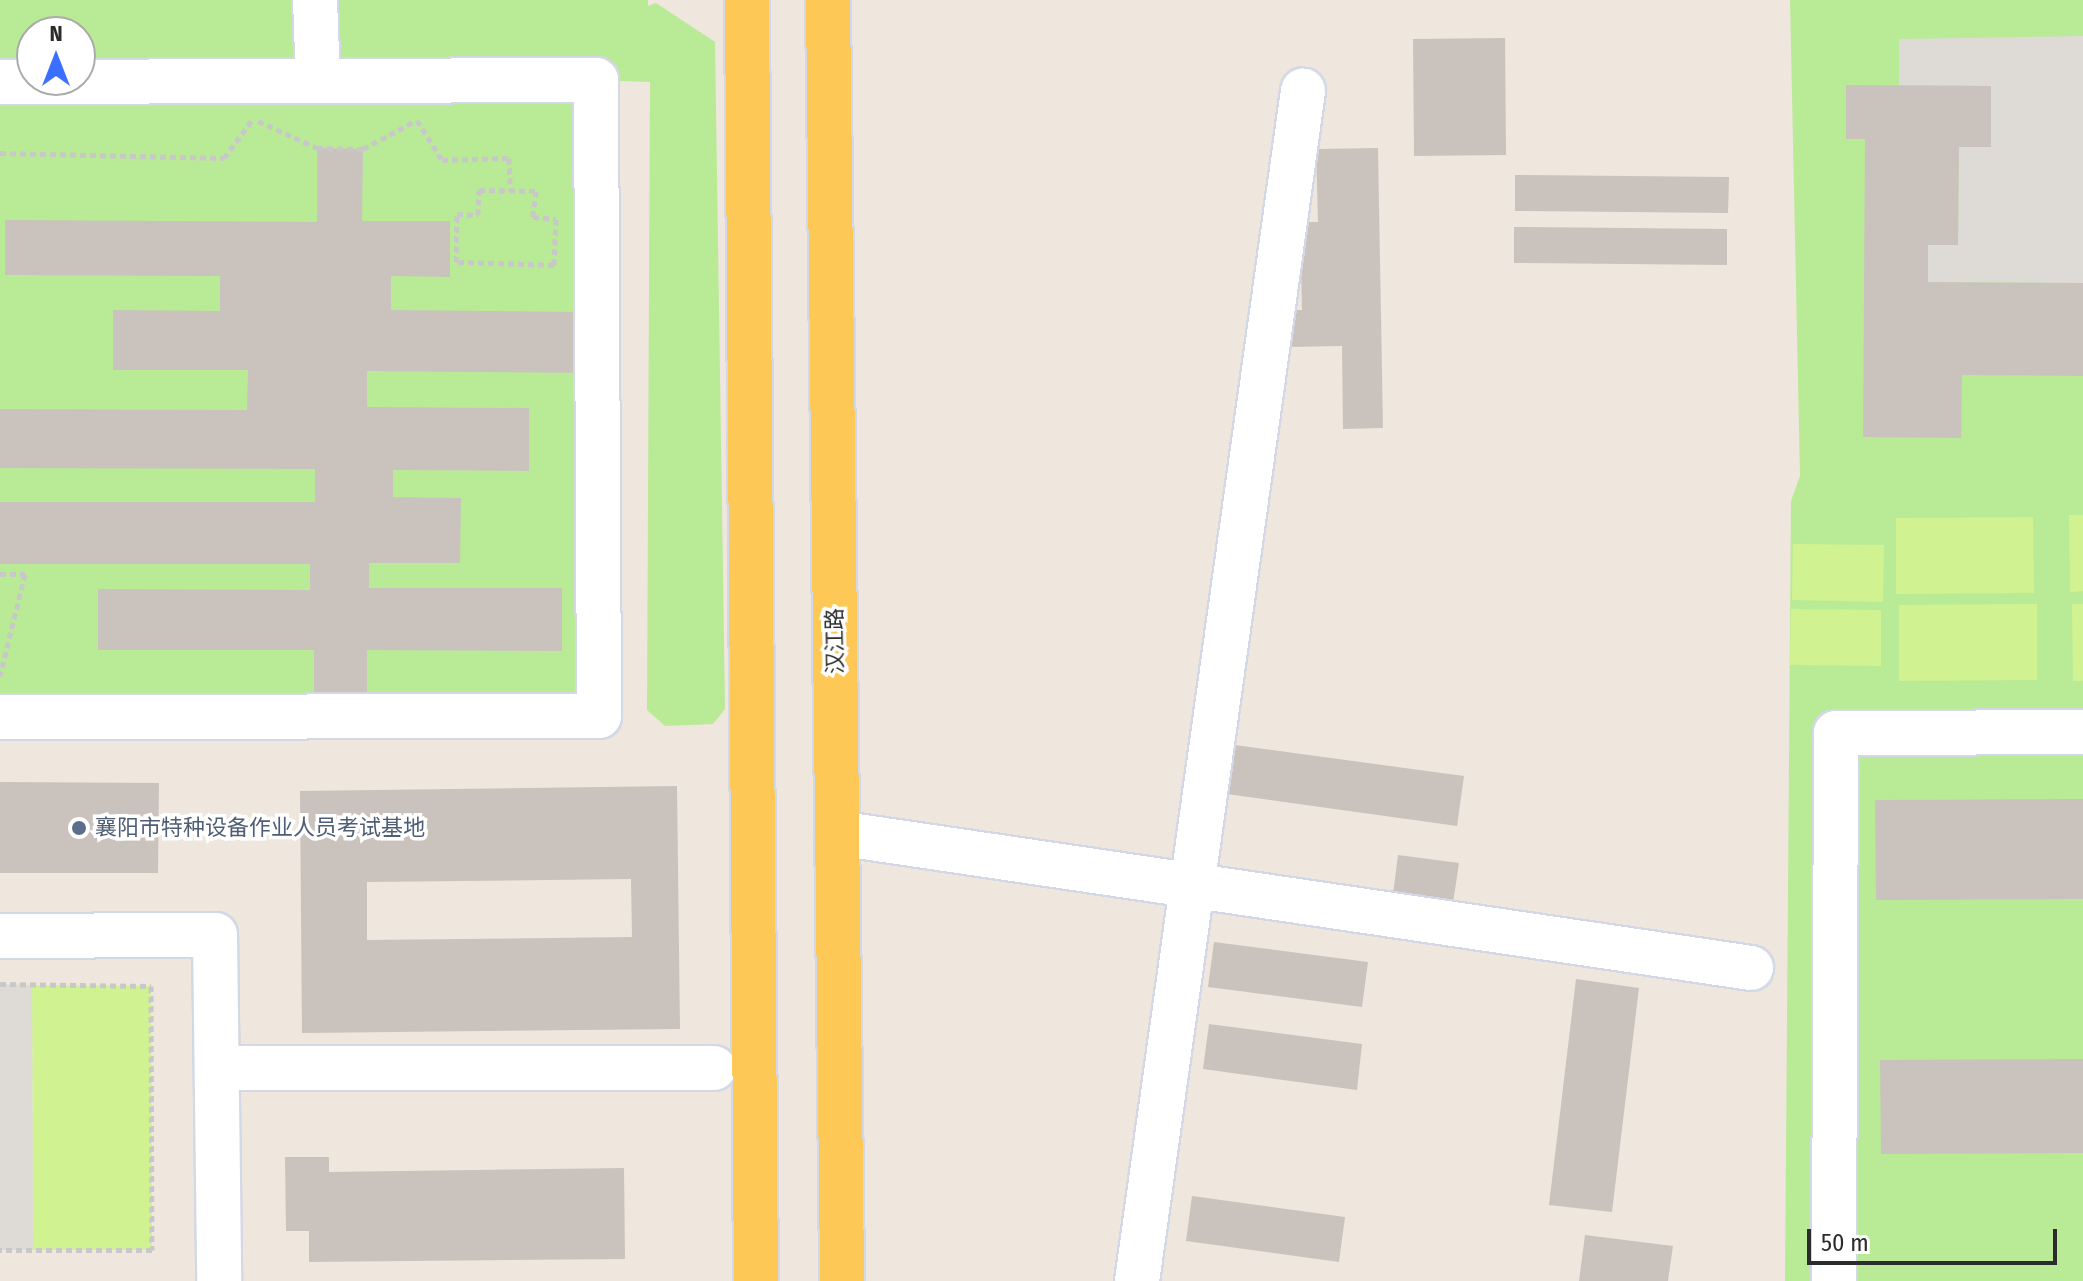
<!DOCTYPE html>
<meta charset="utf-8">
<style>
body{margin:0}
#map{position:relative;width:2083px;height:1281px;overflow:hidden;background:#efe6dd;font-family:"Fira Sans Condensed","Noto Sans SC",sans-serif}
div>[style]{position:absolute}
.green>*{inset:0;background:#b9ea96}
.pitch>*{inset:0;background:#d1f291}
.plaza>*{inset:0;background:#dedad5}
.building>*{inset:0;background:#cac3bd}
.path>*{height:5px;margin-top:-2.5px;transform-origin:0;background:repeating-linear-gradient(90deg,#c8c8c8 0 6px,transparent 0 10px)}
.roads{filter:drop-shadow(2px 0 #d2d8e6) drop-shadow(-2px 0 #d2d8e6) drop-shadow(0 2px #d2d8e6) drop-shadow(0 -2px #d2d8e6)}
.minor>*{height:44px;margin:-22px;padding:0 22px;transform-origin:22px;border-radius:22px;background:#fff}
.major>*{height:44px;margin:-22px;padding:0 22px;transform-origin:22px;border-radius:22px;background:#fdc855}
.dots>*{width:22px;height:22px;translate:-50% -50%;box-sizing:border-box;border:4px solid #fff;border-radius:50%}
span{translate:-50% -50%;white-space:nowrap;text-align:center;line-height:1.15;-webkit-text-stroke:7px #fff;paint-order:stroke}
.street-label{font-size:22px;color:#2c2c2c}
.service-label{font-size:22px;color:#4e5e75}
.left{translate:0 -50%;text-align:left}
.north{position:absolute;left:16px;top:16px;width:80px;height:80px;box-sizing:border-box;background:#fff;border:2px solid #ababab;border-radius:50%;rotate:0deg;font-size:22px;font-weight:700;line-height:32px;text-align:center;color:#2c2c2c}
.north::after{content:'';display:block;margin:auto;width:28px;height:36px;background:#3a6fff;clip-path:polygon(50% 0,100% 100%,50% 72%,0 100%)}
.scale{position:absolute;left:1807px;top:1229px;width:250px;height:36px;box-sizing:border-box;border:4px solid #2c2c2c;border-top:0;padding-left:10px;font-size:24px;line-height:28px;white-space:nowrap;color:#2c2c2c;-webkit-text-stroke:6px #fff;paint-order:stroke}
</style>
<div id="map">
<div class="green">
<div style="clip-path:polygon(evenodd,0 0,648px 0,648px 6px,656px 3px,715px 42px,725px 709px,713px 724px,665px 726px,647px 710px,650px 82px,597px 80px,599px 716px,0 717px,0 0,32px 32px,80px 32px,80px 80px,32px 80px,32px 32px)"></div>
<div style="clip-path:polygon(1790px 0,2083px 0,2083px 1281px,1785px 1281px,1791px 501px,1800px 476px)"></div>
</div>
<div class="pitch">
<div style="clip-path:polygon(2069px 515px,2083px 515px,2083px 591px,2070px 592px)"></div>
<div style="clip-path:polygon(2033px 517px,2034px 593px,1896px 594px,1896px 518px)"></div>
<div style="clip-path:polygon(1793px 544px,1884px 545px,1883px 602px,1792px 600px)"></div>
<div style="clip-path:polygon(2037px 604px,2037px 680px,1899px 681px,1899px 605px)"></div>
<div style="clip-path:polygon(2072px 604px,2083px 604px,2083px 681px,2073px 681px)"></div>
<div style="clip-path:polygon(1791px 609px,1881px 610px,1881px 666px,1790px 665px)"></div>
<div style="clip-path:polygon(32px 985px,151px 986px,152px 1250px,33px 1250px)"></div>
</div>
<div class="plaza">
<div style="clip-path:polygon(2083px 36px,2083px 283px,1928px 282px,1928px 245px,1958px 245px,1959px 147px,1991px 86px,1899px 85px,1899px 39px)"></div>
<div style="clip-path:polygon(0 984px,32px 985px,33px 1250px,0 1250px)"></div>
</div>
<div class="building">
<div style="clip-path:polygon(1505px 38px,1506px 155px,1414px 156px,1413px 39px)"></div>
<div style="clip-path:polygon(1846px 85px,1991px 86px,1991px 147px,1959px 147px,1958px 245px,1928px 245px,1928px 282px,2083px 283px,2083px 376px,1962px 375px,1961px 438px,1863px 437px,1865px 139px,1846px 139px)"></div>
<div style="clip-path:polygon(317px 148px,363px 149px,362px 221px,450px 221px,450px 277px,391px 276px,391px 310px,591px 312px,590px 373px,367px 371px,367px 407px,529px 408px,529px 471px,393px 470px,393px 497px,461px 498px,460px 563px,369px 563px,369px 588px,562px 588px,562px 651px,367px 650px,367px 701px,314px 701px,314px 650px,98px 650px,98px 589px,310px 590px,310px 564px,0 564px,0 502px,315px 502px,315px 469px,0 468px,0 409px,247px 410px,248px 370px,113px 370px,113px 310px,220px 311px,220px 276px,5px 275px,5px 220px,317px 222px)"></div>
<div style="clip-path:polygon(1378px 148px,1383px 428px,1343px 429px,1342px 346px,1289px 347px,1288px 310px,1302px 310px,1300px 222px,1318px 222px,1316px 149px)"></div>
<div style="clip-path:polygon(1515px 175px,1729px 177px,1728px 213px,1515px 211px)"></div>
<div style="clip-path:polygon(1514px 227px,1727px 229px,1727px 265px,1514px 263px)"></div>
<div style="clip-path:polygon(1227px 744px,1464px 776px,1457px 826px,1220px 793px)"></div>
<div style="clip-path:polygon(0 782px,159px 783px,158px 873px,0 873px)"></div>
<div style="clip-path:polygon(evenodd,677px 786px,680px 1029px,302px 1033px,300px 791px,677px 786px,631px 879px,632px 937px,367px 940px,367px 882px,631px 879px)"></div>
<div style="clip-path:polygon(2083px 799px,2083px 899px,1876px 900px,1875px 800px)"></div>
<div style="clip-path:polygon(1398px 855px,1459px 863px,1453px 903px,1393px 894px)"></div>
<div style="clip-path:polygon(1214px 942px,1368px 962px,1362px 1007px,1208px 987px)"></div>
<div style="clip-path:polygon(1576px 979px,1639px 988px,1612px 1212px,1549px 1205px)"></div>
<div style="clip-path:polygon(1209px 1024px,1362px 1044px,1357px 1090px,1203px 1069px)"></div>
<div style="clip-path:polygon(2083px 1059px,2083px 1153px,1881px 1154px,1880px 1060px)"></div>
<div style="clip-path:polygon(285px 1157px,329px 1157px,329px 1172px,624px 1168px,625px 1259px,309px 1262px,309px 1231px,286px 1231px)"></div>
<div style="clip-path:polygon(1192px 1196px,1345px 1217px,1339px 1262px,1186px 1241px)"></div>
<div style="clip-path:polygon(1585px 1235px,1673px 1246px,1668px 1281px,1579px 1281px)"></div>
</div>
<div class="path">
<div style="left:417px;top:120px;width:47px;rotate:58deg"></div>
<div style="left:442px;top:160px;width:67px;rotate:-1.7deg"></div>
<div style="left:509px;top:158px;width:32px;rotate:88deg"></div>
<div style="left:258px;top:121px;width:65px;rotate:24.6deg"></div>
<div style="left:317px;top:148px;width:46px;rotate:1.2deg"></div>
<div style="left:363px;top:149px;width:59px;rotate:-28.3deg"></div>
<div style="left:0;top:153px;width:224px;rotate:1.3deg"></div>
<div style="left:224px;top:158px;width:47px;rotate:-53.6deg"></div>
<div style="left:479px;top:190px;width:57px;rotate:1deg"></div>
<div style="left:536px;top:191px;width:26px;rotate:97deg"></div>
<div style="left:533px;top:217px;width:23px;rotate:5deg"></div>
<div style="left:556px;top:219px;width:46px;rotate:92.5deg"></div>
<div style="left:554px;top:265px;width:98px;rotate:-178.2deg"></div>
<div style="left:456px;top:262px;width:48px;rotate:-88.8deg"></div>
<div style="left:457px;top:214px;width:21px;rotate:3deg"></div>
<div style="left:478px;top:215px;width:25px;rotate:-88deg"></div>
<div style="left:0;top:574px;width:25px"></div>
<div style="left:25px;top:574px;width:105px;rotate:103.8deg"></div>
<div style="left:0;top:984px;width:151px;rotate:0.8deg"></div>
<div style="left:151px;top:986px;width:264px;rotate:89.8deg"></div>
<div style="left:152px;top:1250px;width:152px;rotate:180deg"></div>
</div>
<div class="roads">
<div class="minor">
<div style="left:315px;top:0;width:81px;rotate:87.9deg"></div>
<div style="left:0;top:82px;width:596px;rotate:-0.19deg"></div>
<div style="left:596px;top:80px;width:636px;rotate:89.73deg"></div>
<div style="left:599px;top:716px;width:599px;rotate:179.9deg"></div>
<div style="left:837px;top:833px;width:924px;rotate:8.4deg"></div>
<div style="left:0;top:936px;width:215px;rotate:-0.3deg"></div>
<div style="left:215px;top:935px;width:346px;rotate:89.3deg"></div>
<div style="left:217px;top:1068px;width:497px"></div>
<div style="left:1137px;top:1281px;width:1202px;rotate:-82.06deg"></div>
<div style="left:1834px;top:1281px;width:548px;rotate:-89.79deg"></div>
<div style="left:1836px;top:733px;width:247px;rotate:-0.2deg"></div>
</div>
<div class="major">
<div style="left:747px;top:0;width:1281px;rotate:89.6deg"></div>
<div style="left:828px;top:0;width:1281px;rotate:89.37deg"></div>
</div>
</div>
<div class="dots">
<div style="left:79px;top:828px;background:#5c6f8a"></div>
</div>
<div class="street-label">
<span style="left:835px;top:641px;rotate:-91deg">汉江路</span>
</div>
<div class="service-label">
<span class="left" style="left:95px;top:828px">襄阳市特种设备作业人员考试基地</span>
</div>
<div class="north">N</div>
<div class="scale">50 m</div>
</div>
